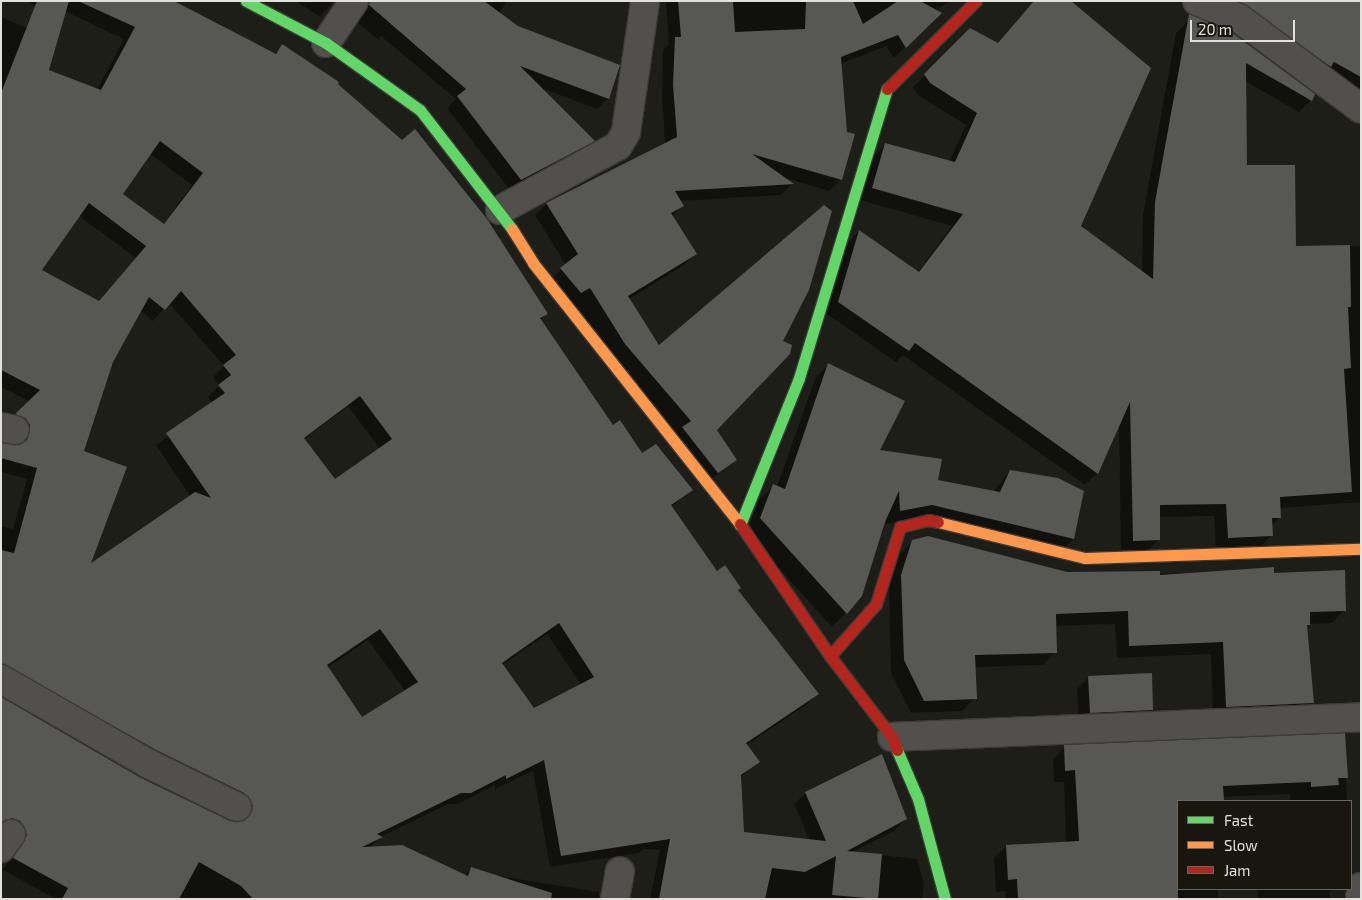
<!DOCTYPE html>
<style>
body{margin:0}
#map{position:relative;width:1362px;height:900px;overflow:hidden;background:#1e1e19;font-family:"Exo 2",sans-serif}
div>[style]{position:absolute}
.shadow>*{inset:0;background:#0007}
.building>*{inset:0;background:#575753}
.roads{filter:drop-shadow(1px 0 #3c3b38) drop-shadow(-1px 0 #3c3b38) drop-shadow(0 1px #3c3b38) drop-shadow(0 -1px #3c3b38)}
.street>*{height:28px;margin:-14px;padding:0 14px;transform-origin:14px;border-radius:14px;background:#51504c}
.fast>*{height:11px;margin:-5.5px;padding:0 5.5px;transform-origin:5.5px;border-radius:5.5px;background:#63d668}
.slow>*{height:11px;margin:-5.5px;padding:0 5.5px;transform-origin:5.5px;border-radius:5.5px;background:#ff974d}
.jam>*{height:11px;margin:-5.5px;padding:0 5.5px;transform-origin:5.5px;border-radius:5.5px;background:#b3261e}
span{translate:-50% -50%;white-space:nowrap;text-align:center;line-height:1.15;-webkit-text-stroke:5px #18160d;paint-order:stroke}
.frame{position:absolute;inset:0;border:2px solid #e2e1db;pointer-events:none}
.legend{position:absolute;left:1177px;top:800px;width:175px;height:90px;box-sizing:border-box;background:#18160d;border:1px solid #69675f;margin:0;padding:6px 9px;list-style:none;font-size:15px;color:#e2e1db}
.legend li{display:flex;align-items:center;gap:10px;height:25px}
.legend b{width:25px;border:1px solid #69675f}
.scale{position:absolute;left:1190px;top:20px;width:105px;height:22px;box-sizing:border-box;border:2px solid #e2e1db;border-top:0;padding-left:6px;font-size:15px;line-height:18px;white-space:nowrap;color:#e2e1db;-webkit-text-stroke:4px #18160d;paint-order:stroke}
</style>
<div id="map">
<div class="shadow">
<div style="clip-path:polygon(evenodd,27px 1px,171px 1px,274px 54px,282px 46px,336px 84px,546px 314px,540px 320px,612px 426px,642px 455px,691px 490px,671px 507px,717px 572px,737px 590px,817px 694px,806px 705px,746px 745px,758px 762px,740px 778px,742px 833px,810px 841px,794px 804px,806px 793px,906px 819px,894px 831px,852px 852px,917px 859px,924px 884px,922px 899px,650px 899px,660px 850px,643px 849px,639px 853px,550px 867px,533px 771px,495px 789px,495px 785px,458px 804px,448px 804px,380px 837px,370px 848px,464px 876px,471px 868px,493px 875px,599px 892px,599px 899px,56px 899px,3px 870px,16px 848px,14px 839px,27px 801px,141px 779px,230px 822px,240px 822px,242px 818px,1px 679px,1px 526px,13px 529px,27px 479px,1px 472px,1px 442px,17px 445px,19px 438px,5px 426px,29px 401px,1px 387px,1px 17px,56px 40px,48px 70px,97px 90px,124px 39px,62px 10px,55px 17px,27px 1px,149px 153px,192px 185px,163px 225px,121px 194px,149px 153px,27px 1px,79px 216px,136px 258px,98px 302px,40px 270px,79px 216px,27px 1px,169px 303px,224px 366px,213px 377px,219px 386px,208px 397px,212px 403px,156px 445px,191px 497px,89px 567px,83px 452px,112px 361px,140px 310px,153px 321px,169px 303px,27px 1px,348px 406px,380px 449px,334px 481px,303px 440px,348px 406px,27px 1px,547px 634px,581px 685px,534px 710px,502px 665px,547px 634px,27px 1px,368px 640px,405px 691px,362px 718px,327px 668px,368px 640px)"></div>
<div style="clip-path:polygon(296px 1px,334px 1px,320px 17px)"></div>
<div style="clip-path:polygon(354px 1px,507px 1px,496px 19px,608px 98px,597px 109px,541px 88px,593px 141px,583px 151px,510px 190px,447px 108px,456px 99px,381px 36px,378px 39px,356px 22px)"></div>
<div style="clip-path:polygon(666px 1px,950px 1px,935px 11px,940px 13px,894px 58px,886px 46px,840px 64px,841px 179px,829px 191px,785px 178px,792px 184px,781px 195px,680px 201px,682px 205px,672px 216px,695px 254px,684px 265px,629px 299px,736px 459px,706px 483px,549px 281px,566px 265px,535px 215px,547px 204px,665px 144px,662px 97px,663px 50px,669px 44px)"></div>
<div style="clip-path:polygon(1229px 1px,1361px 1px,1361px 94px)"></div>
<div style="clip-path:polygon(1188px 21px,1311px 100px,1299px 112px,1245px 81px,1246px 166px,1295px 247px,1361px 246px,1361px 502px,1279px 508px,1280px 517px,1271px 526px,1271px 536px,1259px 548px,1216px 549px,1214px 516px,1159px 517px,1159px 539px,1147px 552px,1121px 552px,1119px 424px,1097px 473px,1085px 485px,903px 355px,896px 362px,827px 314px,848px 243px,859px 231px,918px 272px,952px 226px,860px 200px,874px 156px,886px 144px,949px 162px,966px 125px,918px 95px,913px 87px,971px 30px,1079px 226px,1142px 273px,1143px 215px,1176px 33px)"></div>
<div style="clip-path:polygon(828px 365px,878px 451px,937px 481px,993px 492px,1010px 471px,1073px 539px,1059px 553px,917px 518px,886px 524px,886px 517px,861px 596px,832px 627px,746px 532px,759px 500px,773px 486px,777px 487px,815px 379px)"></div>
<div style="clip-path:polygon(913px 541px,1067px 573px,1273px 574px,1345px 610px,1332px 623px,1309px 624px,1306px 627px,1313px 703px,1300px 716px,1213px 719px,1211px 654px,1117px 658px,1115px 624px,1055px 626px,1055px 652px,1043px 665px,974px 667px,975px 698px,962px 711px,911px 713px,891px 673px,889px 589px,900px 554px)"></div>
<div style="clip-path:polygon(1089px 677px,1152px 710px,1140px 722px,1079px 724px,1077px 689px)"></div>
<div style="clip-path:polygon(1344px 735px,1347px 801px,1290px 801px,1290px 794px,1220px 797px,1216px 801px,1178px 801px,1178px 889px,1218px 889px,1218px 899px,1006px 899px,1005px 891px,996px 892px,994px 858px,1006px 846px,1066px 843px,1064px 782px,1054px 782px,1053px 759px,1065px 747px)"></div>
<div style="clip-path:polygon(1257px 889px,1336px 889px,1329px 891px,1330px 899px,1258px 899px)"></div>
</div>
<div class="building">
<div style="clip-path:polygon(evenodd,37px 1px,69px 1px,49px 70px,101px 90px,135px 27px,78px 1px,174px 1px,276px 54px,282px 44px,339px 82px,338px 84px,402px 140px,415px 129px,487px 219px,548px 314px,540px 318px,613px 425px,620px 420px,642px 453px,656px 444px,693px 490px,671px 505px,717px 571px,725px 565px,741px 588px,738px 590px,819px 694px,746px 743px,760px 762px,741px 775px,744px 832px,826px 841px,805px 792px,882px 754px,907px 819px,847px 851px,882px 854px,878px 899px,832px 895px,836px 856px,805px 872px,772px 868px,765px 899px,659px 899px,670px 839px,561px 856px,544px 760px,506px 779px,506px 775px,471px 793px,461px 793px,377px 834px,383px 837px,362px 847px,402px 845px,468px 876px,471px 867px,552px 893px,551px 899px,253px 899px,241px 886px,199px 862px,179px 899px,62px 899px,68px 888px,13px 858px,27px 835px,20px 821px,12px 818px,1px 822px,1px 697px,141px 778px,230px 821px,245px 820px,253px 806px,244px 793px,156px 750px,1px 663px,1px 550px,14px 553px,37px 468px,1px 458px,1px 443px,19px 445px,27px 440px,30px 425px,25px 418px,15px 414px,40px 390px,1px 370px,1px 93px,37px 1px,160px 141px,203px 173px,164px 224px,123px 194px,160px 141px,37px 1px,89px 203px,146px 246px,99px 301px,42px 270px,89px 203px,37px 1px,181px 291px,236px 355px,223px 365px,231px 375px,218px 385px,225px 393px,166px 433px,211px 498px,195px 492px,91px 563px,127px 467px,84px 451px,113px 362px,149px 297px,165px 310px,181px 291px,37px 1px,360px 396px,392px 439px,335px 479px,304px 438px,360px 396px,37px 1px,559px 623px,594px 677px,534px 708px,502px 663px,559px 623px,37px 1px,380px 629px,418px 682px,362px 717px,327px 665px,380px 629px)"></div>
<div style="clip-path:polygon(370px 1px,484px 1px,518px 26px,620px 65px,609px 99px,520px 66px,595px 141px,521px 180px,457px 96px,466px 89px,369px 5px)"></div>
<div style="clip-path:polygon(678px 1px,733px 1px,735px 32px,805px 29px,806px 1px,853px 1px,863px 24px,898px 1px,920px 1px,942px 13px,906px 48px,898px 35px,841px 57px,847px 132px,855px 134px,842px 180px,752px 154px,794px 184px,675px 191px,684px 206px,671px 213px,697px 254px,628px 296px,659px 345px,824px 205px,832px 211px,809px 290px,783px 341px,792px 345px,790px 354px,717px 430px,737px 460px,718px 473px,682px 427px,691px 421px,625px 344px,590px 288px,581px 293px,560px 268px,578px 254px,546px 203px,677px 137px,673px 85px,675px 37px,681px 37px)"></div>
<div style="clip-path:polygon(1034px 1px,1071px 1px,1151px 68px,1081px 226px,1153px 279px,1155px 202px,1189px 14px,1231px 32px,1315px 94px,1312px 101px,1246px 63px,1247px 165px,1295px 165px,1296px 246px,1350px 245px,1351px 307px,1348px 307px,1351px 368px,1344px 369px,1352px 492px,1280px 497px,1281px 518px,1272px 518px,1273px 536px,1228px 538px,1226px 504px,1160px 505px,1160px 540px,1133px 541px,1130px 402px,1098px 474px,915px 343px,909px 351px,838px 302px,859px 230px,919px 272px,963px 214px,872px 188px,885px 143px,955px 162px,977px 113px,930px 83px,924px 74px,970px 28px,998px 43px)"></div>
<div style="clip-path:polygon(1239px 1px,1361px 1px,1361px 77px,1334px 62px,1331px 67px)"></div>
<div style="clip-path:polygon(828px 363px,905px 401px,880px 450px,942px 459px,938px 480px,1000px 492px,1010px 470px,1058px 478px,1084px 491px,1074px 539px,932px 505px,900px 511px,899px 491px,885px 522px,862px 596px,847px 614px,760px 518px,773px 484px,785px 489px)"></div>
<div style="clip-path:polygon(928px 536px,1067px 572px,1160px 571px,1160px 575px,1274px 567px,1274px 573px,1345px 570px,1346px 611px,1310px 612px,1310px 625px,1307px 625px,1314px 703px,1226px 707px,1223px 642px,1129px 646px,1128px 611px,1056px 614px,1057px 653px,975px 655px,977px 699px,924px 701px,904px 660px,901px 575px,912px 540px)"></div>
<div style="clip-path:polygon(1152px 673px,1153px 710px,1090px 713px,1088px 676px)"></div>
<div style="clip-path:polygon(1345px 733px,1348px 778px,1338px 778px,1339px 785px,1311px 787px,1311px 782px,1223px 786px,1224px 801px,1178px 801px,1178px 899px,1018px 899px,1017px 879px,1008px 880px,1006px 845px,1079px 841px,1075px 770px,1065px 771px,1064px 745px)"></div>
</div>
<div class="roads">
<div class="street">
<div style="left:1197px;top:1px;width:45px;rotate:22deg"></div>
<div style="left:1239px;top:18px;width:152px;rotate:36.7deg"></div>
<div style="left:326px;top:43px;width:50px;rotate:-56.3deg"></div>
<div style="left:500px;top:210px;width:134px;rotate:-28.5deg"></div>
<div style="left:618px;top:146px;width:16px;rotate:-60deg"></div>
<div style="left:626px;top:132px;width:132px;rotate:-81.7deg"></div>
<div style="left:1px;top:427px;width:14px;rotate:12deg"></div>
<div style="left:1px;top:679px;width:171px;rotate:29.9deg"></div>
<div style="left:149px;top:764px;width:98px;rotate:26deg"></div>
<div style="left:892px;top:737px;width:469px;rotate:-2.4deg"></div>
<div style="left:1px;top:848px;width:17px;rotate:-54deg"></div>
<div style="left:615px;top:899px;width:28px;rotate:-80deg"></div>
<div style="left:1360px;top:899px;width:12px;rotate:-85deg"></div>
</div>
<div class="fast">
<div style="left:246px;top:1px;width:90px;rotate:27.7deg"></div>
<div style="left:326px;top:43px;width:115px;rotate:35.5deg"></div>
<div style="left:420px;top:110px;width:150px;rotate:52.3deg"></div>
<div style="left:740px;top:525px;width:158px;rotate:-68.1deg"></div>
<div style="left:799px;top:378px;width:302px;rotate:-73.1deg"></div>
<div style="left:897px;top:750px;width:53px;rotate:66.8deg"></div>
<div style="left:918px;top:799px;width:104px;rotate:74.9deg"></div>
</div>
<div class="slow">
<div style="left:512px;top:229px;width:40px;rotate:58deg"></div>
<div style="left:533px;top:263px;width:333px;rotate:51.6deg"></div>
<div style="left:938px;top:522px;width:151px;rotate:13.8deg"></div>
<div style="left:1085px;top:558px;width:276px;rotate:-1.9deg"></div>
</div>
<div class="jam">
<div style="left:887px;top:89px;width:125px;rotate:-44.7deg"></div>
<div style="left:740px;top:524px;width:160px;rotate:55.7deg"></div>
<div style="left:830px;top:656px;width:102px;rotate:52.6deg"></div>
<div style="left:892px;top:737px;width:14px;rotate:69deg"></div>
<div style="left:830px;top:656px;width:69px;rotate:-48.5deg"></div>
<div style="left:876px;top:604px;width:81px;rotate:-72.7deg"></div>
<div style="left:900px;top:527px;width:29px;rotate:-14deg"></div>
<div style="left:928px;top:520px;width:10px;rotate:11deg"></div>
</div>
</div>
<div class="frame"></div>
<ul class="legend">
<li><b style="height:6px;background:#63d668"></b>Fast</li>
<li><b style="height:6px;background:#ff974d"></b>Slow</li>
<li><b style="height:6px;background:#b3261e"></b>Jam</li>
</ul>
<div class="scale">20 m</div>
</div>
